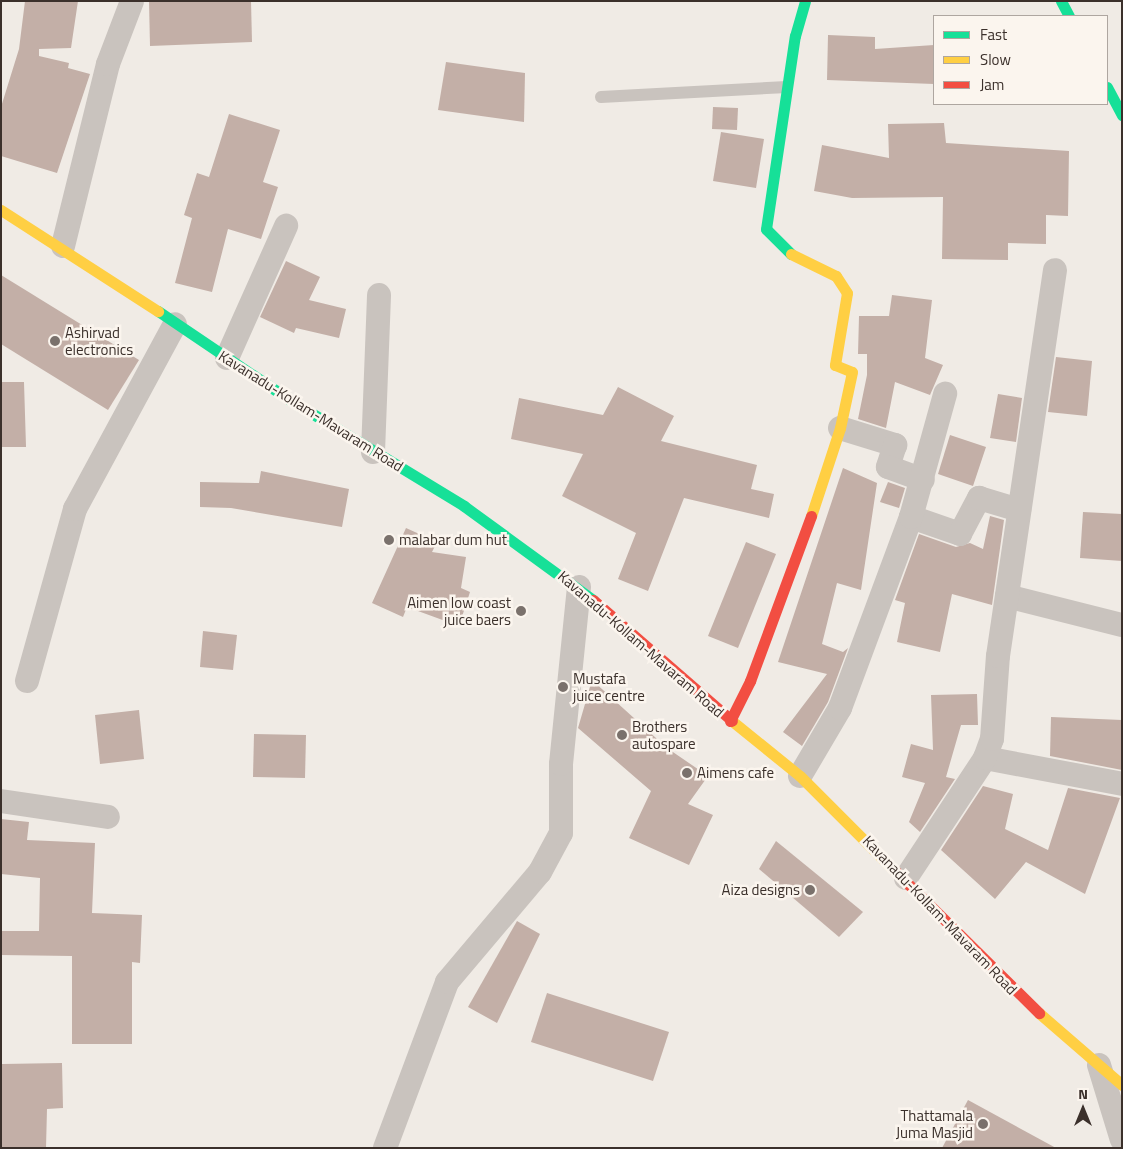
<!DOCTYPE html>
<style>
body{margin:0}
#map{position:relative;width:1123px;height:1149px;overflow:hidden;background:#f0ebe5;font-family:"Titillium Web",sans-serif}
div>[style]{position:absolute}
.building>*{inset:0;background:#c3afa7}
.lane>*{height:12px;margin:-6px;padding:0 6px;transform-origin:6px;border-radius:6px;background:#c9c3be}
.street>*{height:24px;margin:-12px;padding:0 12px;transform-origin:12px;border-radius:12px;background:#c9c3be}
.fast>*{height:11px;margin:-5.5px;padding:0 5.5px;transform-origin:5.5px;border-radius:5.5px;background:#16e098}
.slow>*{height:11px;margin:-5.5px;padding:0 5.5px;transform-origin:5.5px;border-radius:5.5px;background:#ffcf43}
.jam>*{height:11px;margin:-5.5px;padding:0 5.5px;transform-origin:5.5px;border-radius:5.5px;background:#f24e42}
.dots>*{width:14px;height:14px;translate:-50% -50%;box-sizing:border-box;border:2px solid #fbf5ee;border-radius:50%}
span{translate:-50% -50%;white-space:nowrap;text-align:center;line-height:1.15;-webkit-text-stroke:5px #fbf5ee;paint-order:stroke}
.poi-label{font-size:15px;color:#3b302b}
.left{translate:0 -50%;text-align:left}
.right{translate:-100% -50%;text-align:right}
.street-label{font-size:15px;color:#3b302b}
.frame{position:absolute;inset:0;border:2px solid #3b302b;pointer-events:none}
.legend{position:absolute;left:933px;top:15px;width:175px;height:90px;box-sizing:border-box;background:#fbf5ee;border:1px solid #aea6a0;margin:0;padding:6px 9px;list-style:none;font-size:15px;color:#3b302b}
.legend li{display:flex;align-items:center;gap:10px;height:25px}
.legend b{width:25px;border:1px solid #aea6a0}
.north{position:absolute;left:1058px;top:1084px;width:50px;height:50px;-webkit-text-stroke:4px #fbf5ee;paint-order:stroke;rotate:0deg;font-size:14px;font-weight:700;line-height:20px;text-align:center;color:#3b302b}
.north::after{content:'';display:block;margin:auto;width:18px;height:22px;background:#3b302b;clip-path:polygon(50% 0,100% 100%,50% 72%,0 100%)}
</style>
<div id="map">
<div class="building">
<div style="clip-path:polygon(25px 1px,78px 1px,71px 48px,39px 49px,39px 56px,69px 63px,68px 68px,90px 74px,57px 173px,1px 156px,1px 107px,19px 49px)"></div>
<div style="clip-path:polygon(149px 1px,251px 1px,252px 42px,150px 46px)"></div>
<div style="clip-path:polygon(828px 35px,875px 37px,875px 49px,934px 45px,934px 84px,827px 80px)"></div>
<div style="clip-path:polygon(446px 62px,525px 73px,524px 122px,438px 110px)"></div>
<div style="clip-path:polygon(713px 107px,738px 108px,737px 130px,712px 129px)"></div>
<div style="clip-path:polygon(229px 114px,280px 130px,263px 182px,278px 187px,261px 239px,228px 229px,212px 292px,175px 283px,192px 218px,184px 215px,197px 173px,209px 177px)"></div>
<div style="clip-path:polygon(944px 123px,946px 143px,1069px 151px,1068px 216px,1046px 215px,1046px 244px,1008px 243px,1008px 260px,942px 259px,943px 197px,852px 198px,814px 191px,822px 145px,889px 158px,888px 124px)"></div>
<div style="clip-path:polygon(721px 132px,764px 139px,756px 188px,713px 181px)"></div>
<div style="clip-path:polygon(286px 261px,320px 277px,309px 300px,346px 309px,339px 338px,296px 328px,294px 333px,260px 317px)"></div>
<div style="clip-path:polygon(1px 275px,139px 360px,108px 410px,1px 344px)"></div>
<div style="clip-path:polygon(892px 295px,932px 300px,925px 358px,943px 365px,930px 395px,895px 382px,886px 428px,858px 419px,867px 375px,867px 354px,858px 354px,859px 316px,889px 316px)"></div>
<div style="clip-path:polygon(1056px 357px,1092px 361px,1087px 416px,1048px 412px)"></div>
<div style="clip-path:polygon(1px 382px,24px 382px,26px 447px,1px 447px)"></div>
<div style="clip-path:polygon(618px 387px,674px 416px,661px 441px,757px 465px,751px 489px,774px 494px,769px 518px,684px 498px,648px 591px,618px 579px,636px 533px,562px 496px,583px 454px,511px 439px,519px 398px,603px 415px)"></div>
<div style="clip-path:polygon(998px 394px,1022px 398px,1016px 442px,990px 438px)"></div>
<div style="clip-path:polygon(950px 435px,986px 447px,973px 486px,938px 474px)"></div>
<div style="clip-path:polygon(843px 468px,877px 483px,861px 590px,837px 583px,822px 644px,843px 652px,848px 648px,828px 702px,802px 746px,783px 732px,827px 674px,778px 662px)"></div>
<div style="clip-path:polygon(261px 471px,349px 489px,342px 527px,231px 508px,200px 507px,200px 482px,259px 483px)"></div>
<div style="clip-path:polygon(888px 482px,905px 488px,899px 508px,880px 502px)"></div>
<div style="clip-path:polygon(1083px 512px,1122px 514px,1122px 561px,1080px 558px)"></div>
<div style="clip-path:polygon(990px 516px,1004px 520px,992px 605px,952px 594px,940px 652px,897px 642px,905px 603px,895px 600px,919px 534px,956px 547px,970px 543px,983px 549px)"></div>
<div style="clip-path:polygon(406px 528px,437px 542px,432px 552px,466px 557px,461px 588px,470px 592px,459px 626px,407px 607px,403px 617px,372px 603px)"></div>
<div style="clip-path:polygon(746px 542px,776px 554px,738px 648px,708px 636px)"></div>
<div style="clip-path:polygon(203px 631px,237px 635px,233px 670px,200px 667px)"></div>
<div style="clip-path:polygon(592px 680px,667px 748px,708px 776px,688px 804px,713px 815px,689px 865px,629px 838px,651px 791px,578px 728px)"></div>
<div style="clip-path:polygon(977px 694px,978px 725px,961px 725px,946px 777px,955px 779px,920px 832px,909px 822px,925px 783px,902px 777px,911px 744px,933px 750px,931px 695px)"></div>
<div style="clip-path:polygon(139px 710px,144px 759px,100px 764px,95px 715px)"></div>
<div style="clip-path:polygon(1051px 717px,1122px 720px,1122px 770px,1050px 756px)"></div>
<div style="clip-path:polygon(254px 734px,306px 735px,305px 778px,253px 777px)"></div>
<div style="clip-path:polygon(983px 786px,1013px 794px,1005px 829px,1048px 850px,1068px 788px,1120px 798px,1085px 894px,1026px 862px,995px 899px,941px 850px)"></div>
<div style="clip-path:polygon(1px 819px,29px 822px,27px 840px,95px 843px,92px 913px,142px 915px,140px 963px,132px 962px,132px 1044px,72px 1044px,72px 956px,1px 955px,1px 931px,39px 931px,40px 878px,1px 874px)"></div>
<div style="clip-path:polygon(776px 841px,863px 912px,839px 937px,759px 869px)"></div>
<div style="clip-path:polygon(517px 921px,540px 934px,497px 1023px,468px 1007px)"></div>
<div style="clip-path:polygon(547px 993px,669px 1032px,653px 1081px,531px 1042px)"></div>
<div style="clip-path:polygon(62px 1063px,63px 1108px,47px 1109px,46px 1148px,1px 1148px,2px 1064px)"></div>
<div style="clip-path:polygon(968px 1100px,1056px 1148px,942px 1148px)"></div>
</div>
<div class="lane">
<div style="left:601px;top:97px;width:186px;rotate:-3.1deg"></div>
</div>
<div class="street">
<div style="left:63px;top:246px;width:187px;rotate:-76.1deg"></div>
<div style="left:108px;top:64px;width:67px;rotate:-69.1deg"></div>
<div style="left:227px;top:358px;width:145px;rotate:-65.9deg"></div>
<div style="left:840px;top:428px;width:58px;rotate:17.2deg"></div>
<div style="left:895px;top:445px;width:23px;rotate:108deg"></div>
<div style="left:888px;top:467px;width:37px;rotate:20deg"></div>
<div style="left:373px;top:452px;width:157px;rotate:-87.8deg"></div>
<div style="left:911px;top:517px;width:52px;rotate:19.1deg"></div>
<div style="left:960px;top:534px;width:41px;rotate:-62.2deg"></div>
<div style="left:979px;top:498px;width:42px;rotate:16.7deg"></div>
<div style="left:1007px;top:596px;width:119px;rotate:14.2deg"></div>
<div style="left:27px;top:681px;width:179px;rotate:-74.4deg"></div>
<div style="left:75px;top:509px;width:210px;rotate:-61.6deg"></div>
<div style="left:985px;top:758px;width:139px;rotate:10.7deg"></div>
<div style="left:800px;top:776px;width:79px;rotate:-59.5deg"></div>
<div style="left:840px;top:708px;width:204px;rotate:-69.6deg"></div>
<div style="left:911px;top:517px;width:128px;rotate:-74.5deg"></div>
<div style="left:1px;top:801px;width:108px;rotate:8.5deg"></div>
<div style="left:906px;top:878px;width:144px;rotate:-56.6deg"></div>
<div style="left:985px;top:758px;width:20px;rotate:-70deg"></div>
<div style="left:992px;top:739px;width:83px;rotate:-85.9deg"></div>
<div style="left:998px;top:656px;width:390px;rotate:-81.6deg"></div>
<div style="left:1099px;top:1065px;width:78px;rotate:73deg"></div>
<div style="left:385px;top:1148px;width:177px;rotate:-69.5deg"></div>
<div style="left:447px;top:982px;width:144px;rotate:-49.8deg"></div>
<div style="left:540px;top:872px;width:44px;rotate:-61.7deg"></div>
<div style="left:561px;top:833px;width:69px;rotate:-90deg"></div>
<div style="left:561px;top:764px;width:178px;rotate:-84.2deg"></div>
</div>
<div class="fast">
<div style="left:1061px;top:1px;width:17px;rotate:62deg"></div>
<div style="left:1107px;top:87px;width:32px;rotate:62deg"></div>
<div style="left:791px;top:254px;width:35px;rotate:-135deg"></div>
<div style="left:766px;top:229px;width:195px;rotate:-81.5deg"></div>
<div style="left:795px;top:36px;width:36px;rotate:-74deg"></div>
<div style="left:158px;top:311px;width:159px;rotate:34deg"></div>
<div style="left:290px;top:400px;width:204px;rotate:31.3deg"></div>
<div style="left:464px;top:506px;width:160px;rotate:36.1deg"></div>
</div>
<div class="slow">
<div style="left:1px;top:210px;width:187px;rotate:32.8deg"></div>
<div style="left:791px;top:254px;width:50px;rotate:26.1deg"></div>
<div style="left:836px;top:276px;width:20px;rotate:57deg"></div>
<div style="left:847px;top:293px;width:73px;rotate:99.5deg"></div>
<div style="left:835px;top:365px;width:18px;rotate:22deg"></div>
<div style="left:852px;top:372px;width:57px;rotate:102.1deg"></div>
<div style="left:840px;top:428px;width:93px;rotate:108.2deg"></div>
<div style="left:732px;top:721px;width:87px;rotate:39deg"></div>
<div style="left:800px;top:776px;width:133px;rotate:45deg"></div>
<div style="left:1039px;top:1013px;width:110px;rotate:40.9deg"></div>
</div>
<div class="jam">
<div style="left:593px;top:600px;width:184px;rotate:41deg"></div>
<div style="left:730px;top:721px;width:45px;rotate:-63.4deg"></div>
<div style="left:750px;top:681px;width:176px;rotate:-69.7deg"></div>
<div style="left:894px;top:870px;width:204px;rotate:44.6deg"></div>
</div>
<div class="dots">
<div style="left:55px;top:341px;background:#7a716c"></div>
<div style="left:389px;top:540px;background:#7a716c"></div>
<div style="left:521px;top:611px;background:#7a716c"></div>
<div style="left:563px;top:687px;background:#7a716c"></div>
<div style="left:622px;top:735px;background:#7a716c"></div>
<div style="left:687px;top:773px;background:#7a716c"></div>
<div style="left:810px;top:890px;background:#7a716c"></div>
<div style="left:983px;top:1124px;background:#7a716c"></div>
</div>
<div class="poi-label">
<span class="left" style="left:65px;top:341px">Ashirvad<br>electronics</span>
<span class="left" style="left:399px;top:540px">malabar dum hut</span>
<span class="right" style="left:511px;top:611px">Aimen low coast<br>juice baers</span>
<span class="left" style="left:573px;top:687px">Mustafa<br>juice centre</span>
<span class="left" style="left:632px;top:735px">Brothers<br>autospare</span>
<span class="left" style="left:697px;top:773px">Aimens cafe</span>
<span class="right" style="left:800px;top:890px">Aiza designs</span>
<span class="right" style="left:973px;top:1124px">Thattamala<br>Juma Masjid</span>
</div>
<div class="street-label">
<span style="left:311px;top:411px;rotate:32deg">Kavanadu-Kollam-Mavaram Road</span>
<span style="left:641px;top:644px;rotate:41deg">Kavanadu-Kollam-Mavaram Road</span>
<span style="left:940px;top:915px;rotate:46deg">Kavanadu-Kollam-Mavaram Road</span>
</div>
<div class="frame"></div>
<ul class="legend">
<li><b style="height:6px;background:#16e098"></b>Fast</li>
<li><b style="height:6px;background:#ffcf43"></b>Slow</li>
<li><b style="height:6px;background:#f24e42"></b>Jam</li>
</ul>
<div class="north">N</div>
</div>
